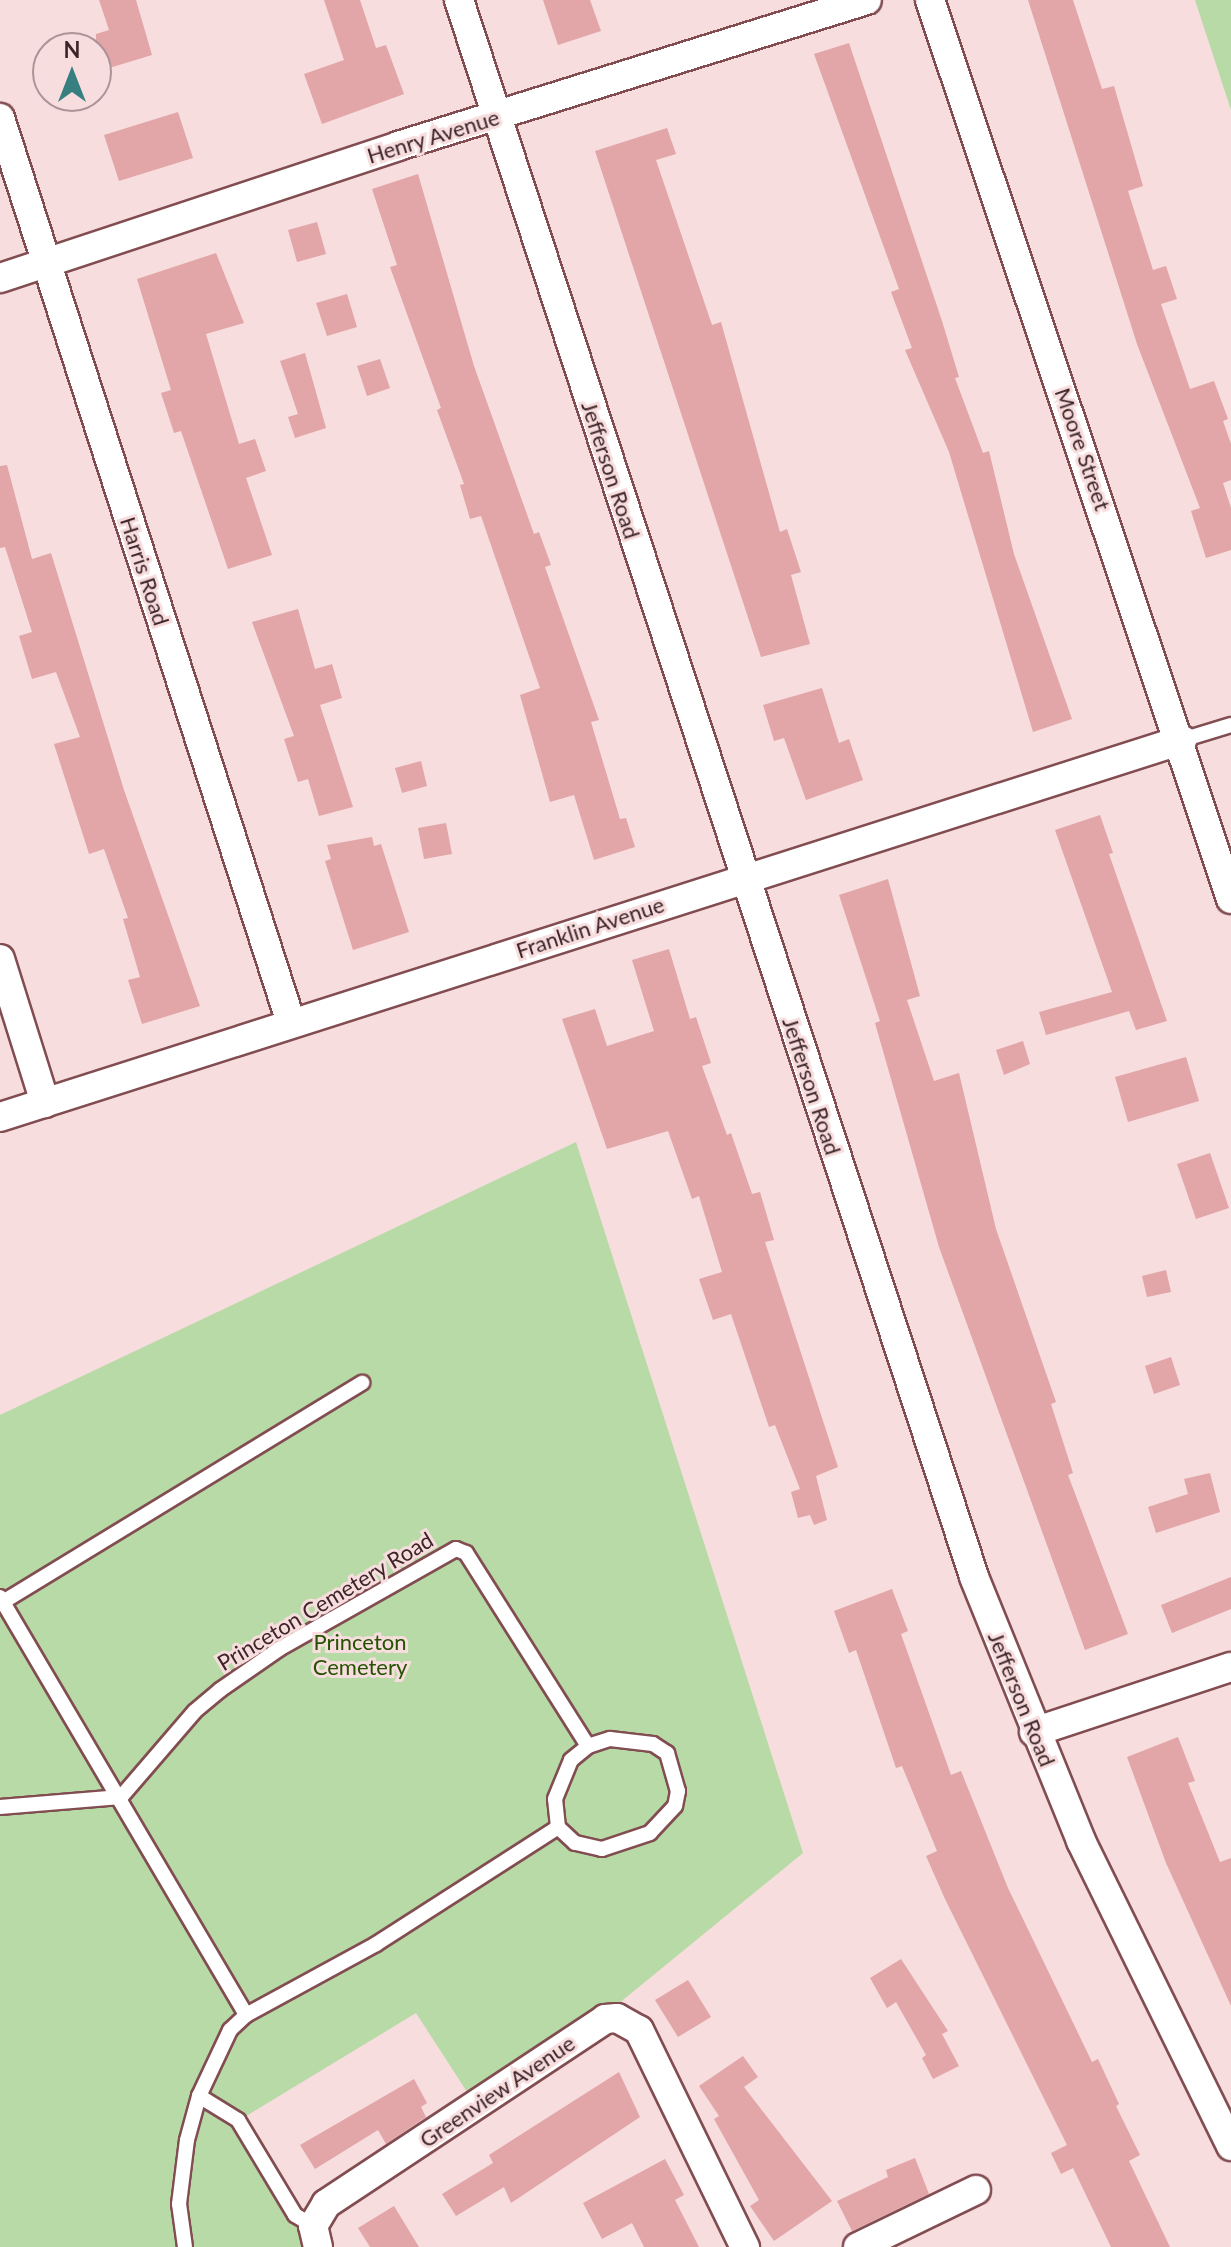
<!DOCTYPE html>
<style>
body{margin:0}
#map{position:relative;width:1231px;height:2247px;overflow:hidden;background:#f7ddde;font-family:Lato,sans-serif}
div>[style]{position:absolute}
.green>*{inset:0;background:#b7daa6}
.building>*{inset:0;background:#e2a5a8}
.roads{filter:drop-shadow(2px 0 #824d51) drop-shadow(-2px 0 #824d51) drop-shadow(0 2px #824d51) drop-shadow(0 -2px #824d51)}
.lane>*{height:14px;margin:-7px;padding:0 7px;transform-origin:7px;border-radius:7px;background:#fff}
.street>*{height:28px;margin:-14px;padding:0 14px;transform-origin:14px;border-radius:14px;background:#fff}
span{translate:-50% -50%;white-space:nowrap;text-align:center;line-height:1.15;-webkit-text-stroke:6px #f7ddde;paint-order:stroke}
.street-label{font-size:22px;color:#3d2527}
.park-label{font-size:22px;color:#255200}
.north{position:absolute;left:32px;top:32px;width:80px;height:80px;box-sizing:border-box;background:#f7ddde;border:2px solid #ad9395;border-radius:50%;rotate:0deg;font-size:22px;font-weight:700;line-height:32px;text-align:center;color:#3d2527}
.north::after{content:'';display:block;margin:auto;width:28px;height:36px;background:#377f80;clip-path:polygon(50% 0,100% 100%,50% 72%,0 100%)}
</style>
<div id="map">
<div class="green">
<div style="clip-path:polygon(1195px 0,1231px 0,1231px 110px)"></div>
<div style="clip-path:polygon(576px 1142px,803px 1853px,618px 2004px,471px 2098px,416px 2013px,243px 2118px,315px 2247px,0 2247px,0 1415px)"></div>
</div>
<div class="building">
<div style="clip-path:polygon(99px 0,136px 0,152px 55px,96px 72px,96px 34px,109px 30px)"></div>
<div style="clip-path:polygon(324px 0,360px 0,376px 48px,386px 45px,404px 94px,322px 124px,304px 74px,344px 60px)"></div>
<div style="clip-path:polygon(543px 0,590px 0,601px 31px,558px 45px)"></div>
<div style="clip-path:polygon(1028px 0,1073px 0,1102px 89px,1114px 86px,1143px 186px,1128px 191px,1153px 270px,1166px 266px,1177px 299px,1161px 304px,1190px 389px,1214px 381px,1228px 419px,1223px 421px,1231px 444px,1231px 480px,1223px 483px,1231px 508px,1231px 550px,1206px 558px,1191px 511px,1200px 508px,1137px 344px)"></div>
<div style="clip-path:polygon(849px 43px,942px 321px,959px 377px,955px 378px,983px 453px,989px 451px,1014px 554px,1072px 719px,1033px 732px,949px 452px,905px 350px,912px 348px,891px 292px,899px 289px,814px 54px)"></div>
<div style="clip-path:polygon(178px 112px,193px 158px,119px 181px,104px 135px)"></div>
<div style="clip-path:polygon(667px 128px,676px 154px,656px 160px,712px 325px,721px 322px,780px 532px,787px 529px,801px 572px,791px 575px,810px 644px,761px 657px,595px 151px)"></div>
<div style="clip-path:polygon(418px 174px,474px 366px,534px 534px,539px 532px,551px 565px,545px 567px,599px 720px,591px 722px,620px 819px,626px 818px,635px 847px,594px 860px,574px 795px,550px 802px,520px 695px,540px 688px,481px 516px,470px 519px,460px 485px,464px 484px,437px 410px,441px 408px,390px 267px,397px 265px,372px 189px)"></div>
<div style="clip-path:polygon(317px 222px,326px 254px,297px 262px,288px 230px)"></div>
<div style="clip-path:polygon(216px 253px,244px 323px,206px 334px,239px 444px,255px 439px,266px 471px,246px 478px,272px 555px,228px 569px,181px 431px,174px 433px,161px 393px,171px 390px,137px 279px)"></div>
<div style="clip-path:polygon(347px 294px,357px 327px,327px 336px,316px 303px)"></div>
<div style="clip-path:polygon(305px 353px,326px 428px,295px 438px,288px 417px,298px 414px,280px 361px)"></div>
<div style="clip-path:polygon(380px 359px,390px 388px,367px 396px,357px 366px)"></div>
<div style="clip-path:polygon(7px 465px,32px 559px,51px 553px,124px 790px,200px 1006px,142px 1024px,128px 980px,140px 977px,123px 919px,128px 918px,104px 849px,89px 854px,54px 744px,80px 737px,56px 672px,32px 679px,19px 636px,32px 632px,5px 547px,0 548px,0 466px)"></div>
<div style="clip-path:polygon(298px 609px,315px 669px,332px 664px,342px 698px,320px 705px,353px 807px,319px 816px,308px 779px,298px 782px,284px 739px,294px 736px,252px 622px)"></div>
<div style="clip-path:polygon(822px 688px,839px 743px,849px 739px,863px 780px,806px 800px,784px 738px,774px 741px,763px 705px)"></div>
<div style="clip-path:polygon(421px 761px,427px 786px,402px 793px,395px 768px)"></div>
<div style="clip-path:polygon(1100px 815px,1113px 853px,1109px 854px,1167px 1021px,1136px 1030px,1129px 1011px,1046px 1035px,1039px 1012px,1112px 992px,1055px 830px)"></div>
<div style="clip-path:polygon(446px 823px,452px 854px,424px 859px,418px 828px)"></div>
<div style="clip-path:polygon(372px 837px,374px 846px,381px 844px,409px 932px,353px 950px,325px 861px,331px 859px,327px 845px)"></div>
<div style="clip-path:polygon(888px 879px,920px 996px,907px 1000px,934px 1081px,959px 1073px,996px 1229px,1056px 1402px,1051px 1404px,1073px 1473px,1068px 1475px,1128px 1634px,1085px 1650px,939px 1247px,875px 1023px,880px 1021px,839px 895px)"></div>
<div style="clip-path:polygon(669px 949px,690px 1019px,696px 1017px,711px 1063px,702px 1066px,727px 1135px,731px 1133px,752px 1194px,760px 1192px,774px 1240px,765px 1242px,838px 1467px,816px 1476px,827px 1520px,814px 1525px,810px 1515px,798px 1518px,791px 1492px,800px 1489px,775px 1425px,769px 1427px,731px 1314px,713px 1320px,699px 1279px,722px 1272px,699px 1196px,692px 1199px,668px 1131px,607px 1149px,562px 1019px,595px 1009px,607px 1046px,654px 1031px,632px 960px)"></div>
<div style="clip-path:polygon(1023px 1041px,1030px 1064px,1004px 1075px,996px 1050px)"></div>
<div style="clip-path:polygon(1186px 1057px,1199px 1101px,1128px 1122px,1115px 1077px)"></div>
<div style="clip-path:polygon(1210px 1153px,1229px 1208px,1196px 1219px,1177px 1164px)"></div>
<div style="clip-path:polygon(1166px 1270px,1171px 1292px,1147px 1297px,1142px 1276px)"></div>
<div style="clip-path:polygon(1171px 1357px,1180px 1385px,1154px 1394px,1145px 1366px)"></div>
<div style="clip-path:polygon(1210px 1473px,1220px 1512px,1156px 1533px,1148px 1507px,1188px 1494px,1184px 1479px)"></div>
<div style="clip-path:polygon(1231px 1577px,1231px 1609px,1172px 1633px,1161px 1605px)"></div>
<div style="clip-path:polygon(892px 1589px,908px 1631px,901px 1634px,951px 1775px,961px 1771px,1008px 1888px,1092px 2062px,1098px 2059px,1119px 2104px,1116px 2106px,1140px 2155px,1129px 2161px,1170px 2247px,1111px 2247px,1073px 2168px,1061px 2174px,1051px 2153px,1067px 2145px,945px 1899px,926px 1856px,937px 1851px,902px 1766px,896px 1768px,856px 1650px,849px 1653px,834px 1611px)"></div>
<div style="clip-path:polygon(1178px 1737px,1195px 1781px,1188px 1783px,1220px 1862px,1231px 1858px,1231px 2006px,1166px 1863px,1127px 1757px)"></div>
<div style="clip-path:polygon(901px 1959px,948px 2031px,942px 2034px,959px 2066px,933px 2079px,922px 2058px,926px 2055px,896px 2002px,887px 2008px,870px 1978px)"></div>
<div style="clip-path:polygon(688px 1980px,711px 2017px,678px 2037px,655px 2000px)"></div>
<div style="clip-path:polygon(743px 2056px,758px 2077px,744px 2087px,832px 2201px,774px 2241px,750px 2206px,759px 2200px,714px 2119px,719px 2116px,699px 2086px)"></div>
<div style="clip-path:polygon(619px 2072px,640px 2117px,511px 2203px,504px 2187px,456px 2216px,442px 2194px,493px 2163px,489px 2155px)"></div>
<div style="clip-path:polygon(414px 2079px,427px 2103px,421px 2107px,426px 2117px,386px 2144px,378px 2130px,315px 2169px,300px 2145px)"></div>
<div style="clip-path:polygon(915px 2158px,929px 2194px,852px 2231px,837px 2201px,888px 2177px,886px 2170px)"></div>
<div style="clip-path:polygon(665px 2159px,684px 2195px,675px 2200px,699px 2247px,644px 2247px,632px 2223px,602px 2239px,583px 2203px)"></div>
<div style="clip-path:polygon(394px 2206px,419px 2247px,370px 2247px,358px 2228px)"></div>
</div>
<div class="roads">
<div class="lane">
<div style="left:1182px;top:740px;width:51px;rotate:-17deg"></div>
<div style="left:0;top:1597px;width:485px;rotate:59.5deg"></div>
<div style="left:3px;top:1602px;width:421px;rotate:-31.4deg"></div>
<div style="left:610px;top:1739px;width:43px;rotate:6.6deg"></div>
<div style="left:653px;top:1744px;width:17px;rotate:33deg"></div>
<div style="left:667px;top:1753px;width:40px;rotate:74deg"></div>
<div style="left:678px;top:1791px;width:15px;rotate:101deg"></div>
<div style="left:675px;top:1806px;width:37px;rotate:133deg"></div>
<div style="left:650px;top:1833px;width:51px;rotate:161.6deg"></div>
<div style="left:602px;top:1849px;width:28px;rotate:-167deg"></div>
<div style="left:575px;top:1843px;width:23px;rotate:-137deg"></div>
<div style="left:558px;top:1827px;width:28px;rotate:-96deg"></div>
<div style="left:555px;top:1799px;width:42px;rotate:-67.7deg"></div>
<div style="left:571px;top:1760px;width:22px;rotate:-39deg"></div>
<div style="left:588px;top:1746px;width:23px;rotate:-18deg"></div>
<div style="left:0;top:1807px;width:121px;rotate:-4.7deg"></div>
<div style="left:121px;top:1797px;width:113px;rotate:-49.3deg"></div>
<div style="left:195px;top:1711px;width:33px;rotate:-40deg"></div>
<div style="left:220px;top:1690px;width:72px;rotate:-34.8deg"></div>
<div style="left:279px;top:1649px;width:203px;rotate:-29.5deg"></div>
<div style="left:456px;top:1549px;width:11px;rotate:22deg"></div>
<div style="left:466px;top:1553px;width:228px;rotate:57.7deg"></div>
<div style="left:199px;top:2096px;width:46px;rotate:31.6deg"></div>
<div style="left:238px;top:2120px;width:111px;rotate:59deg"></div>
<div style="left:295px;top:2215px;width:21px;rotate:31deg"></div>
<div style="left:185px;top:2247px;width:43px;rotate:-97.9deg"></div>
<div style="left:179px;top:2204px;width:64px;rotate:-82.9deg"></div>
<div style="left:187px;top:2140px;width:46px;rotate:-74.7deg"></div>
<div style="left:199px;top:2096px;width:73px;rotate:-64.8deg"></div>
<div style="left:230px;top:2030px;width:22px;rotate:-43deg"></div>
<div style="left:246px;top:2015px;width:148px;rotate:-28.6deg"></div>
<div style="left:376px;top:1944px;width:216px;rotate:-32.7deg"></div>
</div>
<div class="street">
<div style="left:459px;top:0;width:1659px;rotate:71.91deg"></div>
<div style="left:974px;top:1577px;width:285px;rotate:67.9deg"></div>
<div style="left:1081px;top:1841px;width:340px;rotate:63.8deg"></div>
<div style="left:930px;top:0;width:948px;rotate:71.49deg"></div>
<div style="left:0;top:118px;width:951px;rotate:72.17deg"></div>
<div style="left:0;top:278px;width:419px;rotate:-18.3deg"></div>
<div style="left:398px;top:146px;width:491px;rotate:-17.3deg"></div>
<div style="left:0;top:959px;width:151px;rotate:72.6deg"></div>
<div style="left:0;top:1117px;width:1241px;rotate:-17.69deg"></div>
<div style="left:1034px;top:1732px;width:207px;rotate:-18.3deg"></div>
<div style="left:318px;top:2247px;width:22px;rotate:-103deg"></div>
<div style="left:313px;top:2226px;width:26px;rotate:-59deg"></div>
<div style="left:326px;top:2204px;width:335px;rotate:-33.5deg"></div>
<div style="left:605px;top:2019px;width:12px;rotate:-5deg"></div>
<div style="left:617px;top:2018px;width:25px;rotate:29deg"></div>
<div style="left:639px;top:2030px;width:242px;rotate:64deg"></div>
<div style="left:858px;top:2247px;width:131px;rotate:-25.8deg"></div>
</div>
</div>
<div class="street-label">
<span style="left:433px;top:136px;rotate:-17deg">Henry Avenue</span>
<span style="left:1083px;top:449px;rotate:71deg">Moore Street</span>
<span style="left:611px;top:470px;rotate:72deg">Jefferson Road</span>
<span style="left:145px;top:571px;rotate:72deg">Harris Road</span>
<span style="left:590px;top:927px;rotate:-18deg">Franklin Avenue</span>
<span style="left:812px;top:1086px;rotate:72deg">Jefferson Road</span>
<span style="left:325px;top:1601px;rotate:-31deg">Princeton Cemetery Road</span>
<span style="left:1022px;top:1699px;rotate:68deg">Jefferson Road</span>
<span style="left:497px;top:2091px;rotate:-34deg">Greenview Avenue</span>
</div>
<div class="park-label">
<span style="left:360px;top:1654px">Princeton<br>Cemetery</span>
</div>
<div class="north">N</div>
</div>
